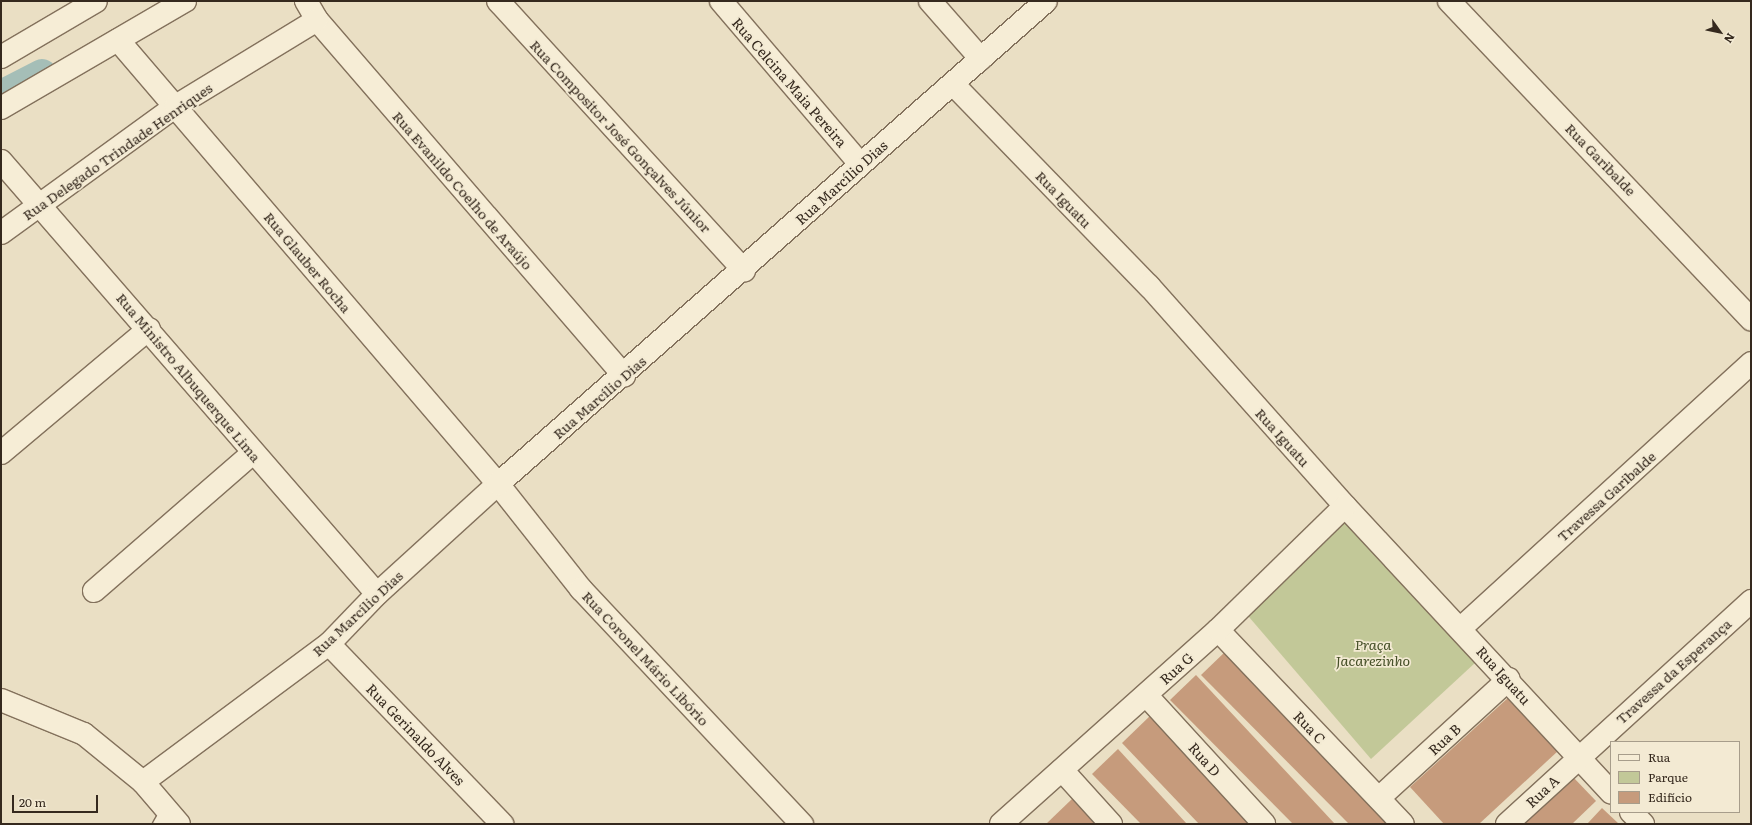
<!DOCTYPE html>
<meta charset="utf-8">
<style>
body{margin:0}
#map{position:relative;width:1752px;height:825px;overflow:hidden;background:#eadfc4;font-family:Literata,serif}
div>[style]{position:absolute}
.green>*{inset:0;background:#c2c898}
.canal>*{height:30px;margin:-15px;padding:0 15px;transform-origin:15px;border-radius:15px;background:#a5beb7}
.building>*{inset:0;background:#c69b7c}
.roads{filter:drop-shadow(1px 0 #83715c) drop-shadow(-1px 0 #83715c) drop-shadow(0 1px #83715c) drop-shadow(0 -1px #83715c)}
.lane>*{height:11px;margin:-5.5px;padding:0 5.5px;transform-origin:5.5px;border-radius:5.5px;background:#f6edd6}
.street>*{height:22px;margin:-11px;padding:0 11px;transform-origin:11px;border-radius:11px;background:#f6edd6}
span{translate:-50% -50%;white-space:nowrap;text-align:center;line-height:1.15;-webkit-text-stroke:3.5px #f3ead3;paint-order:stroke}
.street-label{font-size:14px;color:#35291e}
.park-label{font-size:14px;color:#454f27;font-style:italic}
.frame{position:absolute;inset:0;border:2px solid #35291e;pointer-events:none}
.legend{position:absolute;left:1610px;top:741px;width:130px;height:72px;box-sizing:border-box;background:#f3ead3;border:1px solid #a79d8b;margin:0;padding:5px 7px;list-style:none;font-size:12px;color:#35291e}
.legend li{display:flex;align-items:center;gap:8px;height:20px}
.legend b{width:20px;border:1px solid #a79d8b}
.north{position:absolute;left:1700px;top:12px;width:40px;height:40px;-webkit-text-stroke:3px #f3ead3;paint-order:stroke;rotate:123deg;font-size:11px;font-weight:700;line-height:16px;text-align:center;color:#35291e}
.north::after{content:'';display:block;margin:auto;width:14px;height:18px;background:#35291e;clip-path:polygon(50% 0,100% 100%,50% 72%,0 100%)}
.scale{position:absolute;left:12px;top:795px;width:86px;height:18px;box-sizing:border-box;border:2px solid #35291e;border-top:0;padding-left:5px;font-size:12px;line-height:14px;white-space:nowrap;color:#35291e;-webkit-text-stroke:3px #f3ead3;paint-order:stroke}
</style>
<div id="map">
<div class="green">
<div style="clip-path:polygon(1345px 516px,1476px 662px,1371px 759px,1243px 610px)"></div>
</div>
<div class="canal">
<div style="left:1px;top:95px;width:46px;rotate:-27.1deg"></div>
</div>
<div class="building">
<div style="clip-path:polygon(1227px 650px,1390px 824px,1349px 824px,1201px 675px)"></div>
<div style="clip-path:polygon(1196px 675px,1335px 824px,1293px 824px,1170px 700px)"></div>
<div style="clip-path:polygon(1509px 697px,1558px 751px,1479px 824px,1444px 824px,1410px 787px)"></div>
<div style="clip-path:polygon(1152px 714px,1250px 824px,1199px 824px,1122px 743px)"></div>
<div style="clip-path:polygon(1118px 749px,1187px 824px,1141px 824px,1092px 774px)"></div>
<div style="clip-path:polygon(1573px 777px,1596px 801px,1572px 824px,1523px 824px)"></div>
<div style="clip-path:polygon(1072px 799px,1095px 824px,1046px 824px)"></div>
<div style="clip-path:polygon(1602px 808px,1619px 824px,1587px 824px)"></div>
</div>
<div class="roads">
<div class="lane">
<div style="left:158px;top:824px;width:16px;rotate:-60deg"></div>
</div>
<div class="street">
<div style="left:306px;top:1px;width:22px;rotate:60deg"></div>
<div style="left:317px;top:20px;width:470px;rotate:49.2deg"></div>
<div style="left:498px;top:1px;width:365px;rotate:47.6deg"></div>
<div style="left:721px;top:1px;width:214px;rotate:49.5deg"></div>
<div style="left:930px;top:1px;width:77px;rotate:48.7deg"></div>
<div style="left:1449px;top:1px;width:439px;rotate:46.5deg"></div>
<div style="left:118px;top:40px;width:584px;rotate:49.44deg"></div>
<div style="left:498px;top:484px;width:134px;rotate:51.7deg"></div>
<div style="left:581px;top:589px;width:323px;rotate:46.8deg"></div>
<div style="left:1px;top:57px;width:110px;rotate:-30.5deg"></div>
<div style="left:954px;top:85px;width:280px;rotate:45.9deg"></div>
<div style="left:1149px;top:286px;width:295px;rotate:48.3deg"></div>
<div style="left:1345px;top:506px;width:391px;rotate:47.1deg"></div>
<div style="left:1px;top:108px;width:213px;rotate:-30.2deg"></div>
<div style="left:1px;top:161px;width:573px;rotate:49.03deg"></div>
<div style="left:1px;top:233px;width:216px;rotate:-36deg"></div>
<div style="left:176px;top:106px;width:165px;rotate:-31.4deg"></div>
<div style="left:1px;top:453px;width:193px;rotate:-40deg"></div>
<div style="left:94px;top:591px;width:211px;rotate:-41deg"></div>
<div style="left:1461px;top:628px;width:393px;rotate:-42.4deg"></div>
<div style="left:1218px;top:630px;width:268px;rotate:46.4deg"></div>
<div style="left:329px;top:644px;width:250px;rotate:46.1deg"></div>
<div style="left:1146px;top:695px;width:175px;rotate:47.5deg"></div>
<div style="left:1px;top:700px;width:90px;rotate:22.3deg"></div>
<div style="left:84px;top:734px;width:76px;rotate:39.1deg"></div>
<div style="left:143px;top:782px;width:55px;rotate:49.4deg"></div>
<div style="left:1062px;top:770px;width:73px;rotate:47.8deg"></div>
<div style="left:143px;top:782px;width:232px;rotate:-36.6deg"></div>
<div style="left:329px;top:644px;width:69px;rotate:-46.2deg"></div>
<div style="left:377px;top:594px;width:164px;rotate:-42.3deg"></div>
<div style="left:498px;top:484px;width:730px;rotate:-41.39deg"></div>
<div style="left:1379px;top:798px;width:176px;rotate:-42.5deg"></div>
<div style="left:1631px;top:812px;width:17px;rotate:45deg"></div>
<div style="left:1001px;top:824px;width:291px;rotate:-41.8deg"></div>
<div style="left:1218px;top:630px;width:177px;rotate:-44.3deg"></div>
<div style="left:1507px;top:824px;width:331px;rotate:-42.4deg"></div>
</div>
</div>
<div class="street-label">
<span style="left:790px;top:82px;rotate:49deg">Rua Celcina Maia Pereira</span>
<span style="left:621px;top:136px;rotate:47deg">Rua Compositor José Gonçalves Júnior</span>
<span style="left:117px;top:151px;rotate:-35deg">Rua Delegado Trindade Henriques</span>
<span style="left:1601px;top:159px;rotate:46deg">Rua Garibalde</span>
<span style="left:841px;top:182px;rotate:-42deg">Rua Marcílio Dias</span>
<span style="left:463px;top:190px;rotate:49deg">Rua Evanildo Coelho de Araújo</span>
<span style="left:1064px;top:199px;rotate:46deg">Rua Iguatu</span>
<span style="left:308px;top:262px;rotate:50deg">Rua Glauber Rocha</span>
<span style="left:189px;top:377px;rotate:50deg">Rua Ministro Albuquerque Lima</span>
<span style="left:599px;top:397px;rotate:-41deg">Rua Marcílio Dias</span>
<span style="left:1283px;top:437px;rotate:48deg">Rua Iguatu</span>
<span style="left:1606px;top:496px;rotate:-42deg">Travessa Garibalde</span>
<span style="left:357px;top:613px;rotate:-43deg">Rua Marcílio Dias</span>
<span style="left:646px;top:658px;rotate:47deg">Rua Coronel Mário Libório</span>
<span style="left:1176px;top:668px;rotate:-42deg">Rua G</span>
<span style="left:1673px;top:671px;rotate:-42deg">Travessa da Esperança</span>
<span style="left:1504px;top:675px;rotate:48deg">Rua Iguatu</span>
<span style="left:1310px;top:727px;rotate:46deg">Rua C</span>
<span style="left:416px;top:734px;rotate:46deg">Rua Gerinaldo Alves</span>
<span style="left:1444px;top:739px;rotate:-43deg">Rua B</span>
<span style="left:1205px;top:759px;rotate:48deg">Rua D</span>
<span style="left:1542px;top:791px;rotate:-43deg">Rua A</span>
</div>
<div class="park-label">
<span style="left:1373px;top:652px">Praça<br>Jacarezinho</span>
</div>
<div class="frame"></div>
<ul class="legend">
<li><b style="height:5px;background:#f6edd6"></b>Rua</li>
<li><b style="height:11px;background:#c2c898"></b>Parque</li>
<li><b style="height:11px;background:#c69b7c"></b>Edifício</li>
</ul>
<div class="north">N</div>
<div class="scale">20 m</div>
</div>
